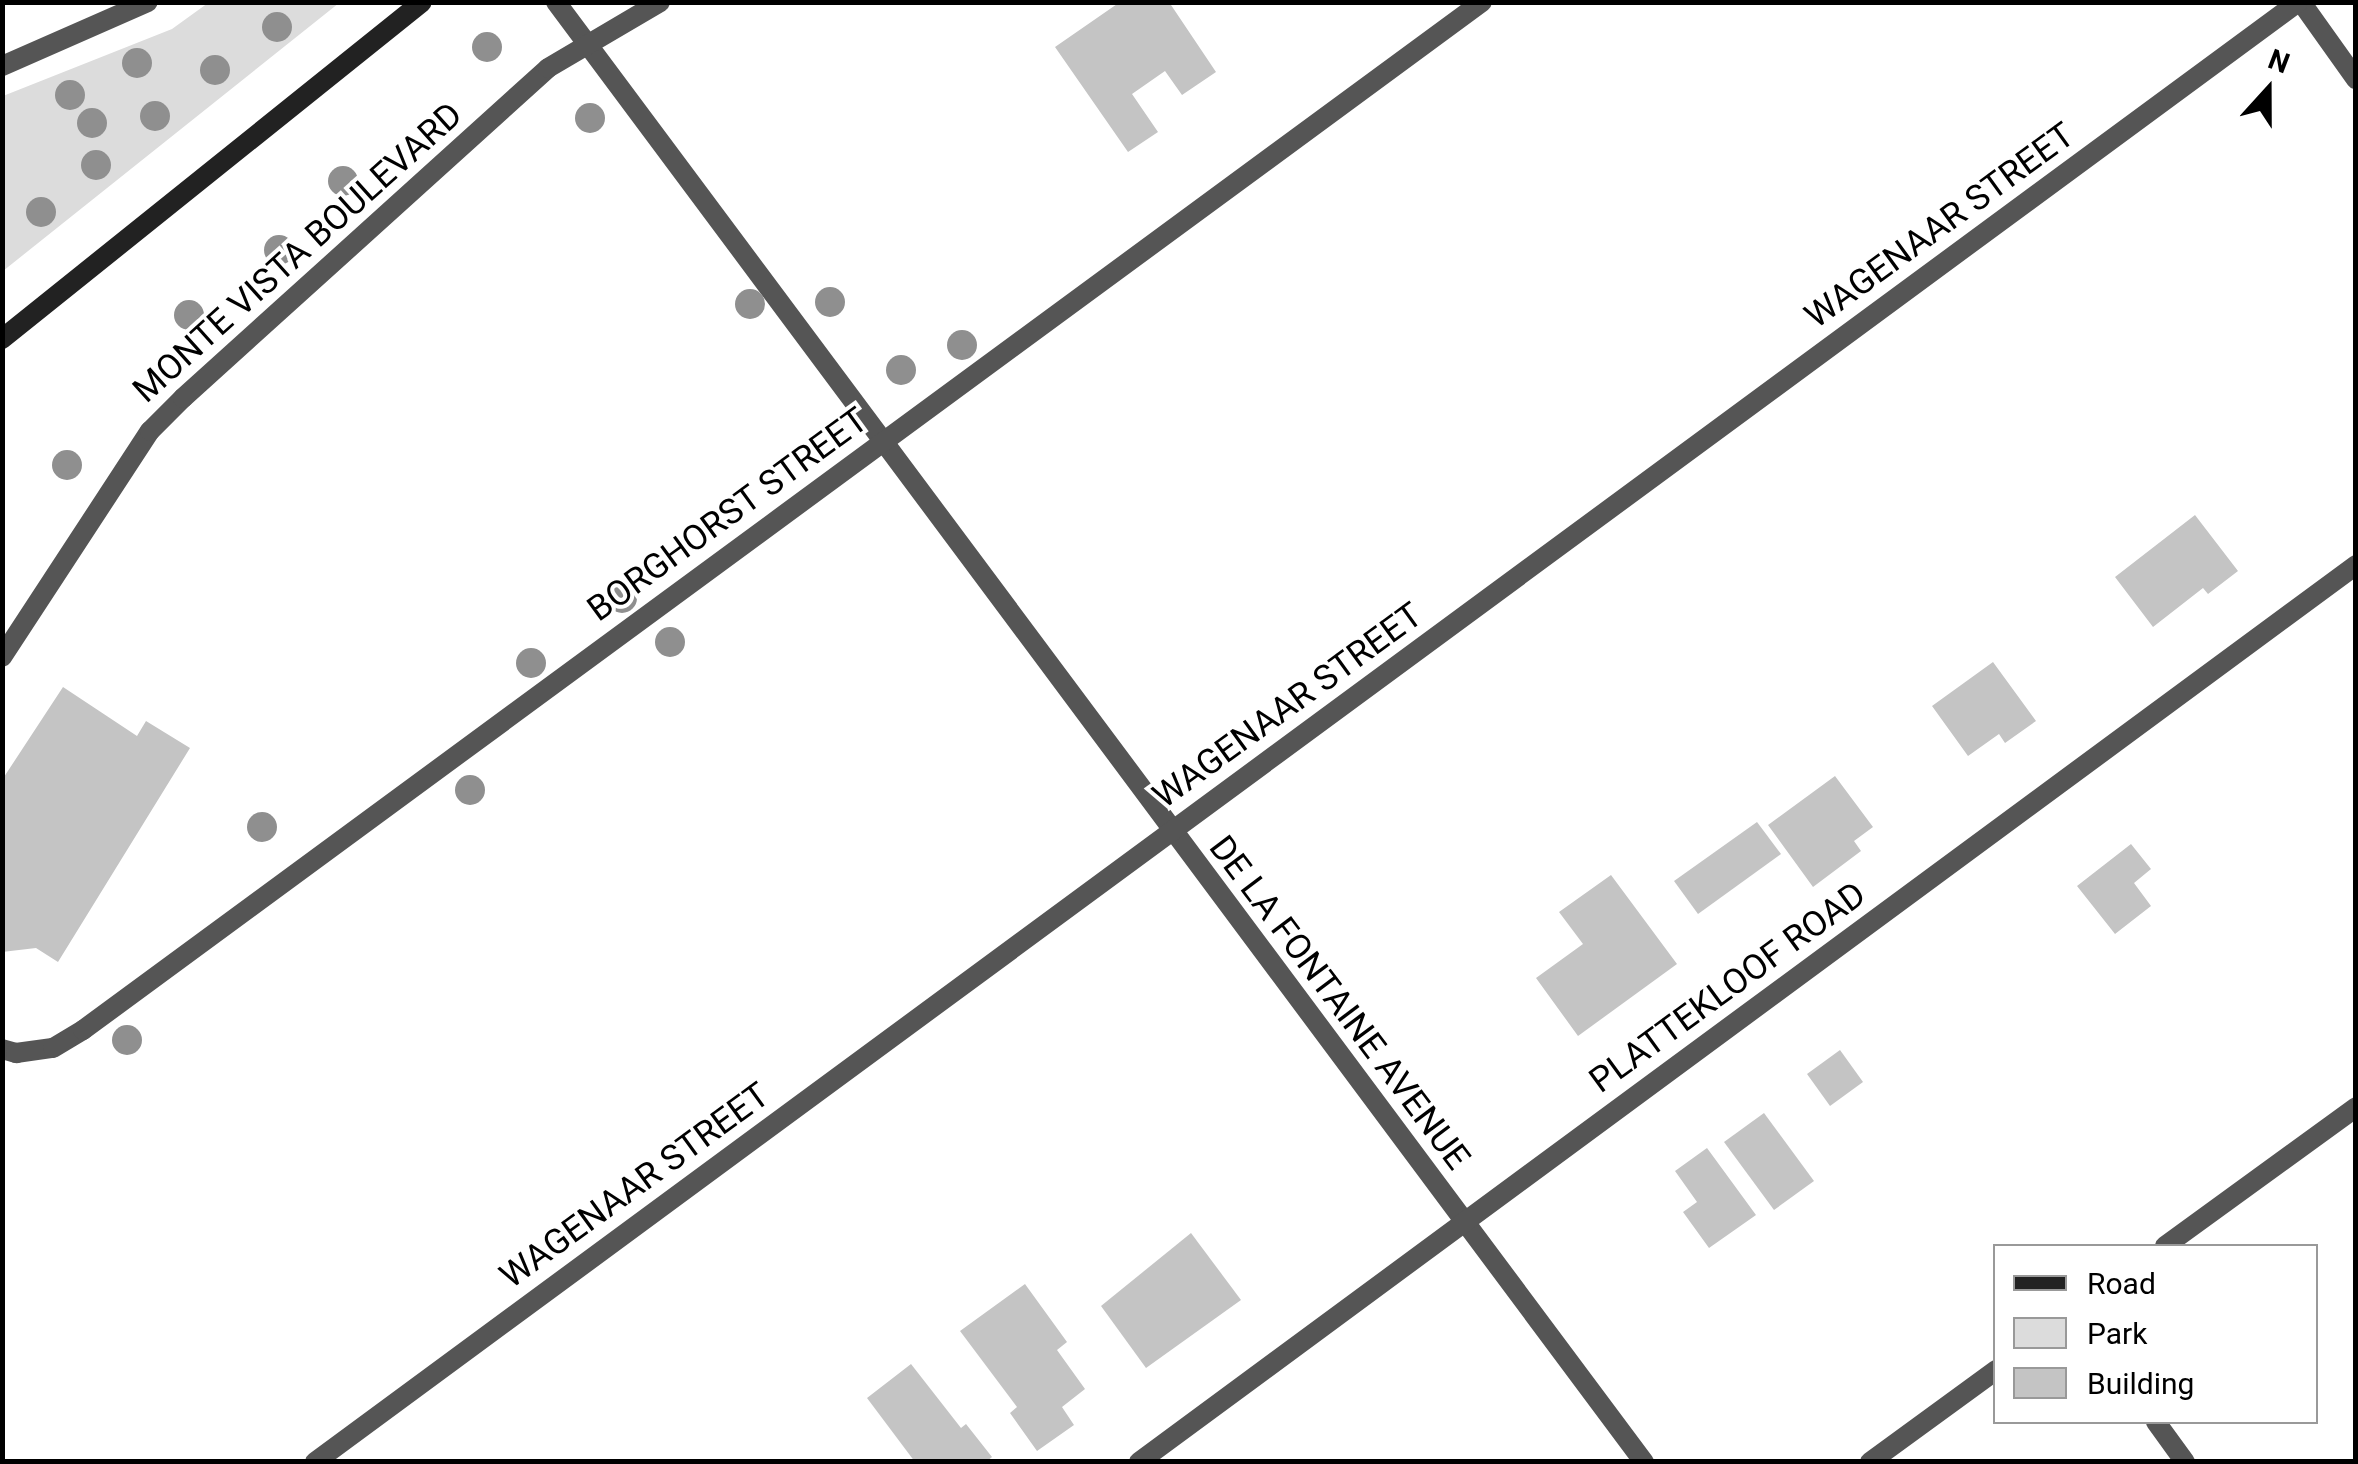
<!DOCTYPE html>
<style>
body{margin:0}
#map{position:relative;width:2358px;height:1464px;overflow:hidden;background:#fff;font-family:Roboto,sans-serif}
div>[style]{position:absolute}
.green>*{inset:0;background:#dcdcdc}
.building>*{inset:0;background:#c4c4c4}
.minor>*{height:20px;margin:-10px;padding:0 10px;transform-origin:10px;border-radius:10px;background:#555}
.secondary>*{height:20px;margin:-10px;padding:0 10px;transform-origin:10px;border-radius:10px;background:#222}
.trees>*{width:30px;height:30px;margin:-15px;border-radius:50%;background:#8f8f8f}
span{translate:-50% -50%;white-space:nowrap;text-align:center;line-height:1.15;-webkit-text-stroke:8px #fff;paint-order:stroke}
.street-label{font-size:35px;color:#000}
.frame{position:absolute;inset:0;border:5px solid #000;pointer-events:none}
.legend{position:absolute;left:1993px;top:1244px;width:325px;height:180px;box-sizing:border-box;background:#fff;border:2px solid #999;margin:0;padding:12px 18px;list-style:none;font-size:30px;color:#000}
.legend li{display:flex;align-items:center;gap:20px;height:50px}
.legend b{width:50px;border:2px solid #999}
.north{position:absolute;left:2218px;top:40px;width:100px;height:100px;-webkit-text-stroke:8px #fff;paint-order:stroke;rotate:21deg;font-size:28px;font-weight:700;line-height:40px;text-align:center;color:#000}
.north::after{content:'';display:block;margin:auto;width:35px;height:45px;background:#000;clip-path:polygon(50% 0,100% 100%,50% 72%,0 100%)}
</style>
<div id="map">
<div class="green">
<div style="clip-path:polygon(208px 3px,339px 3px,3px 271px,3px 96px,172px 29px)"></div>
</div>
<div class="building">
<div style="clip-path:polygon(1120px 2px,1169px 2px,1216px 72px,1182px 95px,1165px 71px,1132px 94px,1158px 132px,1128px 152px,1055px 47px)"></div>
<div style="clip-path:polygon(2195px 515px,2238px 571px,2208px 594px,2203px 588px,2153px 627px,2115px 577px)"></div>
<div style="clip-path:polygon(1993px 662px,2036px 721px,2005px 743px,1999px 734px,1968px 756px,1932px 706px)"></div>
<div style="clip-path:polygon(63px 687px,137px 736px,146px 721px,190px 748px,58px 962px,36px 948px,2px 952px,2px 780px)"></div>
<div style="clip-path:polygon(1835px 776px,1873px 827px,1854px 841px,1861px 851px,1813px 887px,1768px 825px)"></div>
<div style="clip-path:polygon(1757px 822px,1781px 854px,1698px 914px,1674px 881px)"></div>
<div style="clip-path:polygon(2131px 844px,2151px 869px,2134px 883px,2151px 906px,2115px 934px,2077px 886px)"></div>
<div style="clip-path:polygon(1611px 875px,1677px 964px,1578px 1036px,1536px 978px,1583px 944px,1559px 912px)"></div>
<div style="clip-path:polygon(1840px 1050px,1863px 1082px,1830px 1106px,1807px 1074px)"></div>
<div style="clip-path:polygon(1764px 1113px,1814px 1181px,1774px 1210px,1724px 1142px)"></div>
<div style="clip-path:polygon(1707px 1148px,1756px 1215px,1709px 1248px,1683px 1212px,1697px 1202px,1675px 1171px)"></div>
<div style="clip-path:polygon(1191px 1233px,1241px 1300px,1146px 1368px,1101px 1306px)"></div>
<div style="clip-path:polygon(1025px 1284px,1067px 1342px,1057px 1350px,1085px 1389px,1062px 1407px,1074px 1425px,1037px 1451px,1010px 1413px,1017px 1407px,960px 1331px)"></div>
<div style="clip-path:polygon(911px 1364px,961px 1428px,966px 1424px,992px 1457px,986px 1462px,915px 1462px,867px 1398px)"></div>
</div>
<div class="minor">
<div style="left:556px;top:2px;width:1821px;rotate:53.31deg"></div>
<div style="left:2301px;top:2px;width:95px;rotate:54.5deg"></div>
<div style="left:2px;top:66px;width:159px;rotate:-23.7deg"></div>
<div style="left:2px;top:657px;width:270px;rotate:-56.8deg"></div>
<div style="left:150px;top:431px;width:47px;rotate:-45deg"></div>
<div style="left:183px;top:398px;width:492px;rotate:-42.1deg"></div>
<div style="left:548px;top:68px;width:130px;rotate:-30.5deg"></div>
<div style="left:2px;top:1049px;width:15px;rotate:16deg"></div>
<div style="left:16px;top:1053px;width:37px;rotate:-8deg"></div>
<div style="left:53px;top:1048px;width:35px;rotate:-31deg"></div>
<div style="left:83px;top:1030px;width:1736px;rotate:-36.31deg"></div>
<div style="left:2165px;top:1246px;width:236px;rotate:-36deg"></div>
<div style="left:2156px;top:1422px;width:49px;rotate:54.1deg"></div>
<div style="left:315px;top:1462px;width:2462px;rotate:-36.36deg"></div>
<div style="left:1139px;top:1462px;width:1512px;rotate:-36.39deg"></div>
<div style="left:1870px;top:1462px;width:156px;rotate:-36.1deg"></div>
</div>
<div class="secondary">
<div style="left:2px;top:339px;width:538px;rotate:-38.74deg"></div>
</div>
<div class="trees">
<div style="left:277px;top:27px"></div>
<div style="left:487px;top:47px"></div>
<div style="left:137px;top:63px"></div>
<div style="left:215px;top:70px"></div>
<div style="left:70px;top:95px"></div>
<div style="left:155px;top:116px"></div>
<div style="left:590px;top:118px"></div>
<div style="left:92px;top:123px"></div>
<div style="left:96px;top:165px"></div>
<div style="left:343px;top:181px"></div>
<div style="left:41px;top:212px"></div>
<div style="left:279px;top:250px"></div>
<div style="left:830px;top:302px"></div>
<div style="left:750px;top:304px"></div>
<div style="left:189px;top:315px"></div>
<div style="left:962px;top:345px"></div>
<div style="left:901px;top:370px"></div>
<div style="left:67px;top:465px"></div>
<div style="left:622px;top:598px"></div>
<div style="left:670px;top:642px"></div>
<div style="left:531px;top:663px"></div>
<div style="left:470px;top:790px"></div>
<div style="left:262px;top:827px"></div>
<div style="left:127px;top:1040px"></div>
</div>
<div class="street-label">
<span style="left:1940px;top:226px;rotate:-36deg">WAGENAAR STREET</span>
<span style="left:298px;top:253px;rotate:-42deg">MONTE VISTA BOULEVARD</span>
<span style="left:728px;top:515px;rotate:-36deg">BORGHORST STREET</span>
<span style="left:1288px;top:706px;rotate:-36deg">WAGENAAR STREET</span>
<span style="left:1728px;top:988px;rotate:-36deg">PLATTEKLOOF ROAD</span>
<span style="left:1339px;top:1003px;rotate:53deg">DE LA FONTAINE AVENUE</span>
<span style="left:635px;top:1186px;rotate:-36deg">WAGENAAR STREET</span>
</div>
<div class="frame"></div>
<ul class="legend">
<li><b style="height:12px;background:#222"></b>Road</li>
<li><b style="height:28px;background:#dcdcdc"></b>Park</li>
<li><b style="height:28px;background:#c4c4c4"></b>Building</li>
</ul>
<div class="north">N</div>
</div>
